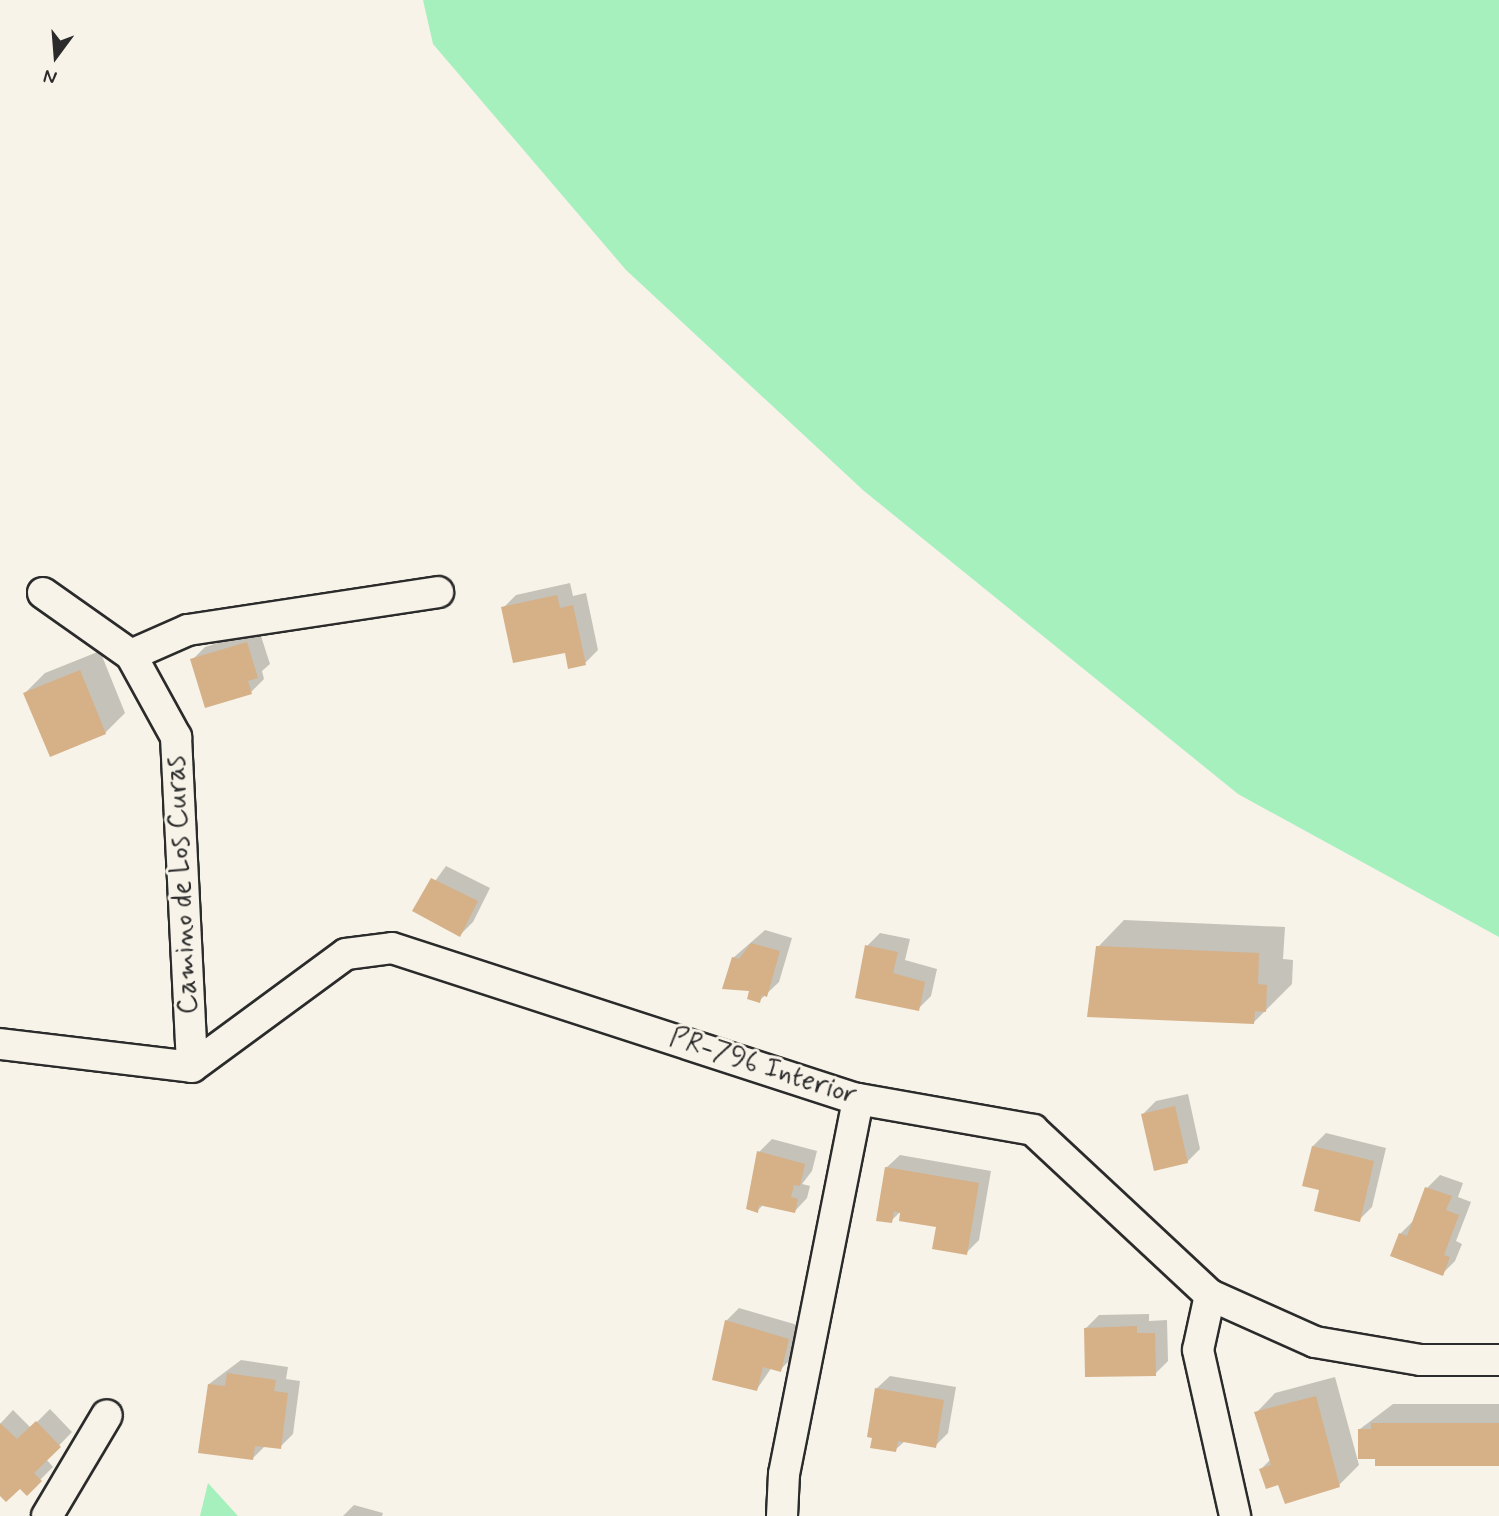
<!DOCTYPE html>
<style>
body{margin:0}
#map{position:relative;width:1499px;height:1516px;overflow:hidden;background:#f7f3e8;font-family:Mynerve,sans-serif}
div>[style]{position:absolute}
.green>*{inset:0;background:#a6f0be}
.shadow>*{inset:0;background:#0003}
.building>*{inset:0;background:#d6b087}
.roads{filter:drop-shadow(2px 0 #2b2b2b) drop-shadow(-2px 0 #2b2b2b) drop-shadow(0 2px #2b2b2b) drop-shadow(0 -2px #2b2b2b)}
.minor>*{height:30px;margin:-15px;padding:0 15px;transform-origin:15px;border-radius:15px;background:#f7f3e8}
span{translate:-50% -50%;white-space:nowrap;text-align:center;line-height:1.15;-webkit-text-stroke:6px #f7f3e8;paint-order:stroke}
.street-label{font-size:28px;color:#2b2b2b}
.north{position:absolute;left:21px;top:21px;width:70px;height:70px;-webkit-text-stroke:5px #f7f3e8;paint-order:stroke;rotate:196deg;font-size:19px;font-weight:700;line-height:28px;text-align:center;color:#2b2b2b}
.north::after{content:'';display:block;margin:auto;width:24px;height:32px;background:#2b2b2b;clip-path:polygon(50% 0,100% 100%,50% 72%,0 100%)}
</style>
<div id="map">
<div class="green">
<div style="clip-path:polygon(423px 0,1499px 0,1499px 937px,1238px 794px,864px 491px,626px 270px,433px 44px)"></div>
<div style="clip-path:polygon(208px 1483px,238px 1516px,200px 1516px)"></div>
</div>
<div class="shadow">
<div style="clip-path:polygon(570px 583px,573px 596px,586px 593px,598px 650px,585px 663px,503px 608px,516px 595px)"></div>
<div style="clip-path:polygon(259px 630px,270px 664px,262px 671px,264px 679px,251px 692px,192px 660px,205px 647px)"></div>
<div style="clip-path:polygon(100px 651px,125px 713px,105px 733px,25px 693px,45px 673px)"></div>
<div style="clip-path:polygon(446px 866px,490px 888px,473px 922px,460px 935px,414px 910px)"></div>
<div style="clip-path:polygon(1124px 920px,1285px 927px,1283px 959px,1293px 960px,1292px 984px,1254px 1022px,1098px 947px)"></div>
<div style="clip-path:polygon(765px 930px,792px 938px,779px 982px,759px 1001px,733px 958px)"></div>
<div style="clip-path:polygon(880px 933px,910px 939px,905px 960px,937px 969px,931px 996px,918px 1009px,867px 946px)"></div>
<div style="clip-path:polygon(1188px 1094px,1200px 1149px,1187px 1162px,1143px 1114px,1156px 1101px)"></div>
<div style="clip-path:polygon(1326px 1133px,1386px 1148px,1372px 1207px,1359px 1220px,1322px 1189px,1313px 1146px)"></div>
<div style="clip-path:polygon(772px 1139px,817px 1151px,812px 1171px,802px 1184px,810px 1186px,807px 1198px,794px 1212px,764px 1204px,757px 1211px,759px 1152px)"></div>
<div style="clip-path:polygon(900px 1155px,991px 1171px,979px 1240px,966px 1253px,938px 1225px,902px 1210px,891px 1221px,886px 1168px)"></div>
<div style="clip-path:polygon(1440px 1175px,1463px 1183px,1458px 1197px,1471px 1202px,1456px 1241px,1462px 1244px,1455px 1261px,1442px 1274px,1400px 1234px,1413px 1221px,1427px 1188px)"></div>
<div style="clip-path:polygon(739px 1308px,801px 1326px,793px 1357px,780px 1370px,772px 1367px,757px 1389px,726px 1321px)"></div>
<div style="clip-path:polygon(1149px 1314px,1149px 1321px,1167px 1320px,1168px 1361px,1155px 1374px,1086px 1328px,1099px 1315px)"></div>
<div style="clip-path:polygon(241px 1360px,288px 1367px,286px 1379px,300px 1381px,293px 1434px,280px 1447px,266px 1445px,252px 1459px,209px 1384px)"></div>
<div style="clip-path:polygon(890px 1376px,956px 1387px,948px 1433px,935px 1446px,905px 1441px,895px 1450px,876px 1389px)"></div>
<div style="clip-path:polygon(1335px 1377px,1359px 1465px,1339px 1485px,1279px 1483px,1261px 1469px,1271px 1459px,1256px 1413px,1275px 1393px)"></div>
<div style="clip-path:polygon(1393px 1404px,1499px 1404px,1499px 1464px,1377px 1457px,1360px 1429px)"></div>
<div style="clip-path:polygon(50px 1409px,72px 1432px,46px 1459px,53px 1467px,27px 1493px,20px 1486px,0 1493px,0 1424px,13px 1410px,31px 1428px)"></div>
<div style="clip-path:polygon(354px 1505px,383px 1513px,382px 1516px,343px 1516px)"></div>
</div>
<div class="building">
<div style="clip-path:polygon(557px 595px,560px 608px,573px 605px,586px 665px,568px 669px,565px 653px,513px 663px,501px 607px)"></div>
<div style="clip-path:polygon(247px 642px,258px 678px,248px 681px,252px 694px,205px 708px,190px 659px)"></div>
<div style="clip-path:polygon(80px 670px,106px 734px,50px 757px,23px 693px)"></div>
<div style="clip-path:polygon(431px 878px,478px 901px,460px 937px,412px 911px)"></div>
<div style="clip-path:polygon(751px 943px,780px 951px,767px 997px,762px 995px,760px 1003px,747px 999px,749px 991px,722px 989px,732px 957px,739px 959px)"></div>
<div style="clip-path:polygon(865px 945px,898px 952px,893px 973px,925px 982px,919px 1011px,855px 998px)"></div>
<div style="clip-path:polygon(1096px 946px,1259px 953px,1258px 984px,1267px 985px,1266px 1012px,1255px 1011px,1254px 1024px,1087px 1017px)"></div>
<div style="clip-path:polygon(1175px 1106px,1188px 1163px,1154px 1171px,1141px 1114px)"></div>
<div style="clip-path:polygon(1312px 1146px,1374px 1161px,1360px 1222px,1314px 1211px,1319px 1190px,1302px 1186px)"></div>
<div style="clip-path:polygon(757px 1151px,805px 1164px,800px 1186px,794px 1185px,791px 1197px,798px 1199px,795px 1213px,759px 1205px,758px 1213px,746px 1209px)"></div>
<div style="clip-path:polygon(885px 1167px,979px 1183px,967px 1255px,932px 1249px,936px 1227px,899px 1221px,900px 1213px,894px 1211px,892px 1223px,876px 1221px)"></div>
<div style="clip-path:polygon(1425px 1187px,1452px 1196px,1446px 1210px,1459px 1215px,1444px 1255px,1450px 1257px,1443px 1276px,1390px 1256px,1399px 1233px,1407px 1236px)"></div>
<div style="clip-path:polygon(725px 1320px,789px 1339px,781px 1372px,763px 1367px,757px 1391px,712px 1380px)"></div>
<div style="clip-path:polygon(1137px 1326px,1137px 1333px,1155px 1333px,1156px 1376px,1085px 1377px,1084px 1328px)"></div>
<div style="clip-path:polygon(227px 1373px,276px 1380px,274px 1391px,288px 1393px,281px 1449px,255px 1446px,253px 1460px,198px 1453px,208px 1384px,225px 1386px)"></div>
<div style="clip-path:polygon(875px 1388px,944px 1400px,936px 1448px,898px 1441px,896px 1452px,870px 1448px,872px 1438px,867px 1437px)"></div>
<div style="clip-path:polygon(1316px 1396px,1340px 1487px,1285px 1504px,1278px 1485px,1266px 1489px,1259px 1469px,1271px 1465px,1254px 1412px)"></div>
<div style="clip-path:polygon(36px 1421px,61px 1447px,34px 1473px,42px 1481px,27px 1496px,20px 1489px,6px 1502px,0 1496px,0 1423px,17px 1439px)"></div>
<div style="clip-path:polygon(1371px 1423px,1499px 1423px,1499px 1466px,1375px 1466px,1375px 1459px,1358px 1459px,1358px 1429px,1371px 1429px)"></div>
</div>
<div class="roads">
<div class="minor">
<div style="left:43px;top:593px;width:108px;rotate:35.2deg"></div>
<div style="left:131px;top:655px;width:94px;rotate:61.2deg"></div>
<div style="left:176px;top:737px;width:330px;rotate:87.2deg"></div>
<div style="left:131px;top:655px;width:62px;rotate:-23.7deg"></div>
<div style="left:188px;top:630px;width:253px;rotate:-8.6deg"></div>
<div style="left:0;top:1044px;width:193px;rotate:6.8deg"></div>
<div style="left:192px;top:1067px;width:191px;rotate:-36.3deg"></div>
<div style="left:346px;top:954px;width:46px;rotate:-7.4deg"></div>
<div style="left:392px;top:948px;width:490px;rotate:18deg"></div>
<div style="left:858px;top:1099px;width:178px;rotate:10deg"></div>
<div style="left:1033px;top:1130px;width:242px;rotate:43deg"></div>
<div style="left:1210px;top:1295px;width:115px;rotate:24.1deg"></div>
<div style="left:1315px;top:1342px;width:107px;rotate:9.7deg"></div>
<div style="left:1420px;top:1360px;width:79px"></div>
<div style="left:1210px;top:1295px;width:56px;rotate:102.3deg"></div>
<div style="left:1198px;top:1350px;width:170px;rotate:77.4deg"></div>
<div style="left:47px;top:1516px;width:117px;rotate:-59.3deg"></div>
<div style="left:782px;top:1516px;width:42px;rotate:-87.3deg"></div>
<div style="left:784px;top:1474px;width:382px;rotate:-78.8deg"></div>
</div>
</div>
<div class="street-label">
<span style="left:183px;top:885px;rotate:-93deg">Camino de Los Curas</span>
<span style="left:763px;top:1067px;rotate:18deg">PR-796 Interior</span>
</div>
<div class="north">N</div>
</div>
